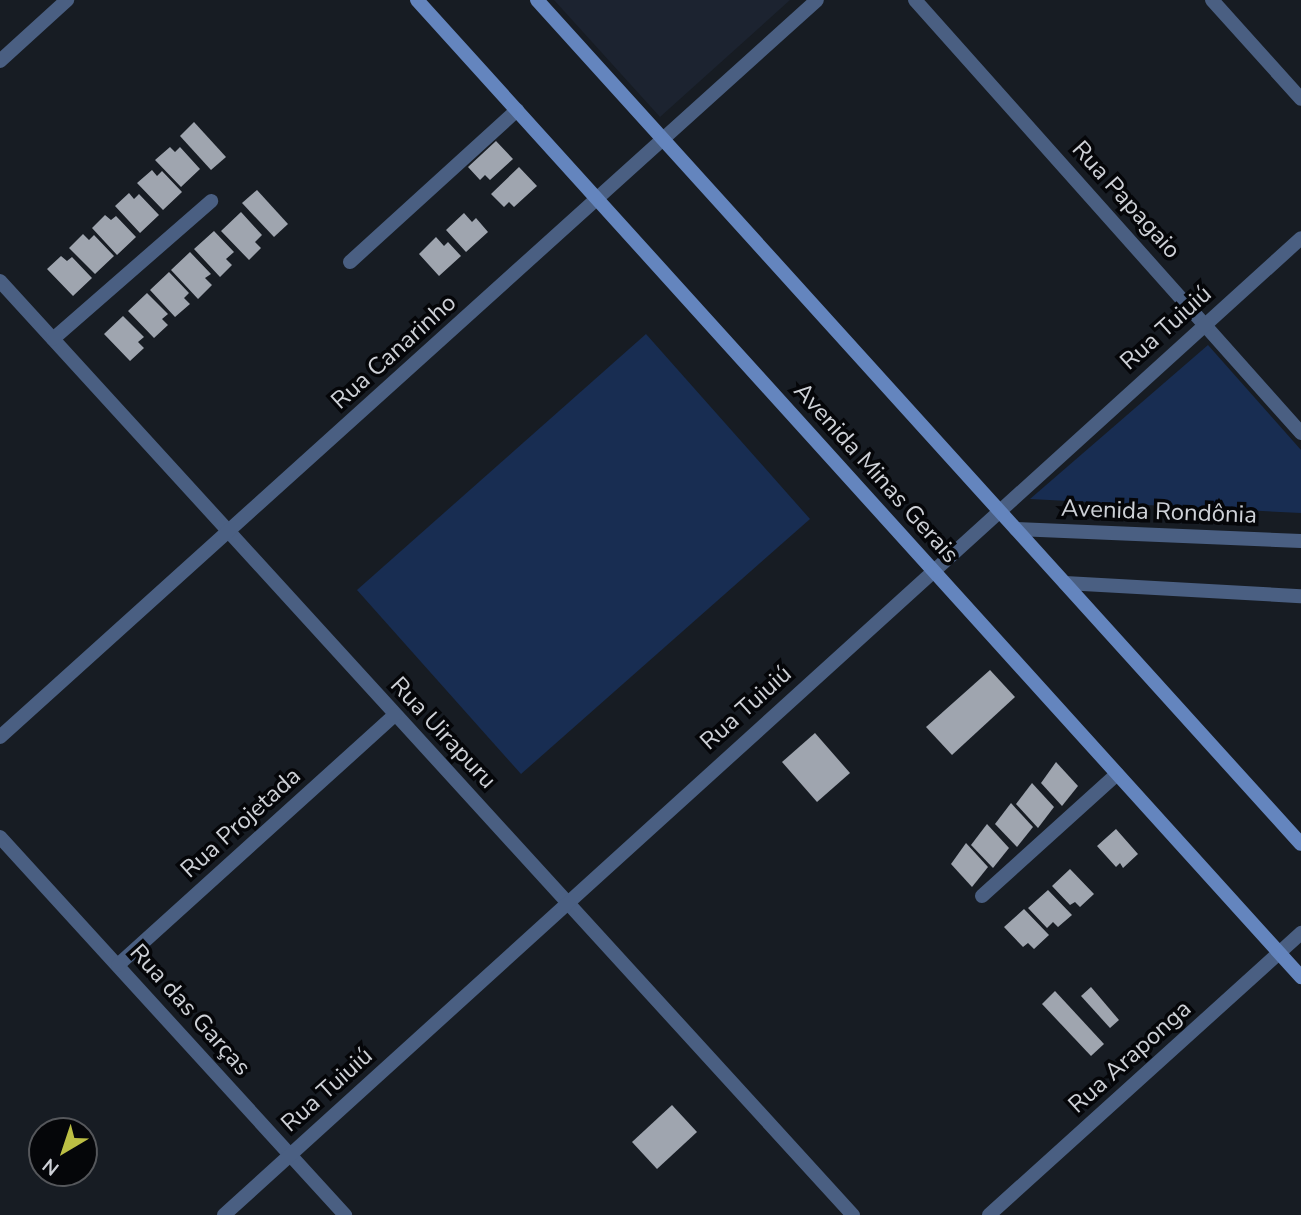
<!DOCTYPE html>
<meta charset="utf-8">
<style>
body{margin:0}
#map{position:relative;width:1301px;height:1215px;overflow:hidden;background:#171c23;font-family:"Nunito Sans",sans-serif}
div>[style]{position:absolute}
.built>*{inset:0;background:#1c2330}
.green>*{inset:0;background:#182d52}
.building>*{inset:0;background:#9fa5af}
.street>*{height:14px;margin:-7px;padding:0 7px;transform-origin:7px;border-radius:7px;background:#4a5f82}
.secondary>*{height:14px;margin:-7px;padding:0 7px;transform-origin:7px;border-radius:7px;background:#6485be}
span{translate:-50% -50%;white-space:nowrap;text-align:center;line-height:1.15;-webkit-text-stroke:7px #050609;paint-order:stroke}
.street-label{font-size:24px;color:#ced1d7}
.north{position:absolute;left:28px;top:1117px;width:70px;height:70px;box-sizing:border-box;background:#050609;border:2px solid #55575b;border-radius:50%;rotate:219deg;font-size:19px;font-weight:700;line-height:28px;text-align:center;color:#ced1d7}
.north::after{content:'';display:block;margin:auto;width:24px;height:32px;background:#bcbf44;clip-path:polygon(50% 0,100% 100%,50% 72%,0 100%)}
</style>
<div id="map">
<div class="built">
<div style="clip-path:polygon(554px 0,790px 0,660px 117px)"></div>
</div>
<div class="green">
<div style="clip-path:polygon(646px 334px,810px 519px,521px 774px,357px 590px)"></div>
<div style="clip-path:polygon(1208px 345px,1301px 450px,1301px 513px,1030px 499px)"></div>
</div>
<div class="building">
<div style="clip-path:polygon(194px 122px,226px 157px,211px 170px,180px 136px)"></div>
<div style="clip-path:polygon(496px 141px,513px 159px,490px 180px,485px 175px,480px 180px,468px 167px)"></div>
<div style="clip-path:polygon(170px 147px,175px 152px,180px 147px,200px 169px,181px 187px,155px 160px)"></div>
<div style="clip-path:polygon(519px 167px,537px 186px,514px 207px,509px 202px,504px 207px,491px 194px)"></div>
<div style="clip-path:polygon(152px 170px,157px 176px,162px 171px,182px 192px,163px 210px,137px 183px)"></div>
<div style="clip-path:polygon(257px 190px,288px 224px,274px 237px,242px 203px)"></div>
<div style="clip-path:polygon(129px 193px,134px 199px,139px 194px,159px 215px,140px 233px,115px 206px)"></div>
<div style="clip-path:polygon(241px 212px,262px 235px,255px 242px,261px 248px,249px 260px,221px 231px)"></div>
<div style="clip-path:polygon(464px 213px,472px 222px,476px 218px,488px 232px,466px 252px,446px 230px)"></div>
<div style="clip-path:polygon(105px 215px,111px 220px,116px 216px,136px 237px,117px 255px,92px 228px)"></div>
<div style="clip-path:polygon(214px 231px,234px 252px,226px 259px,232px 265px,220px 277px,194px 249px)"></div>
<div style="clip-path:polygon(83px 234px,89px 240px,94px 235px,114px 256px,95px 274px,69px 248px)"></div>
<div style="clip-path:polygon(436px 237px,444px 246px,448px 242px,461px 256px,439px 276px,419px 254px)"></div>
<div style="clip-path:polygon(190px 252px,211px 274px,205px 278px,212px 285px,198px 299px,171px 270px)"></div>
<div style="clip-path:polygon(61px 256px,67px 261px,72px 257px,92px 278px,73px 296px,47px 269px)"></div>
<div style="clip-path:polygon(169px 272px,189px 293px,184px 298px,190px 304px,175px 317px,150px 290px)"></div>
<div style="clip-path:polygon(147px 293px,168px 314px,162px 319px,168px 325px,154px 338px,128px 311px)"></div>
<div style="clip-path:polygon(123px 316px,144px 337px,138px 342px,144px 348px,130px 361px,104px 334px)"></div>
<div style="clip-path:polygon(990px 670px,1015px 697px,952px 755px,926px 727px)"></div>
<div style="clip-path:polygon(815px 733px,850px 773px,817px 802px,782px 762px)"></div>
<div style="clip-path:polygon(1056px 762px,1078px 786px,1062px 806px,1041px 783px)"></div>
<div style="clip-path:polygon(1032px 783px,1054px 807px,1038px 828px,1016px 804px)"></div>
<div style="clip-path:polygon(1011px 803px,1033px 827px,1017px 847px,995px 824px)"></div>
<div style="clip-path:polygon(987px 824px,1009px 848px,993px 868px,971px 845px)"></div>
<div style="clip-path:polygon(1116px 829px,1138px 854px,1123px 868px,1120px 863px,1116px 867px,1097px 846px)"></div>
<div style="clip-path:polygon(966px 843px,988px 867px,972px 887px,951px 864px)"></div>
<div style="clip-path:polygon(1070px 869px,1094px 894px,1080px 907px,1075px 902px,1070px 905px,1052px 886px)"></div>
<div style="clip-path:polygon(1048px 890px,1072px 915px,1058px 927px,1053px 922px,1047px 928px,1028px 908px)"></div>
<div style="clip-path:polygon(1024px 909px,1049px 935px,1034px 949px,1028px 943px,1023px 947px,1004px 927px)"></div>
<div style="clip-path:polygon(1091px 987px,1119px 1020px,1110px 1028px,1081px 996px)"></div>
<div style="clip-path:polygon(1055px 991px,1104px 1044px,1091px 1056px,1042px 1004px)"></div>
<div style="clip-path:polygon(672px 1105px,697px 1132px,657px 1169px,632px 1142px)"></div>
</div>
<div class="street">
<div style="left:915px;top:0;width:580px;rotate:48.28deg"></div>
<div style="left:1212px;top:0;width:133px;rotate:48deg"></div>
<div style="left:0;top:61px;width:91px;rotate:-42.3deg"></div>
<div style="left:350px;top:262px;width:226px;rotate:-42.3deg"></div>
<div style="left:0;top:281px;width:1265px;rotate:47.6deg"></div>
<div style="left:53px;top:339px;width:210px;rotate:-41.1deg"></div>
<div style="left:1016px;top:529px;width:285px;rotate:2.4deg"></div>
<div style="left:1065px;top:583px;width:236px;rotate:3.2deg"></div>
<div style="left:0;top:737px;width:1100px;rotate:-42.05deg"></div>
<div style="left:0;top:837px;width:512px;rotate:47.61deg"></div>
<div style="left:982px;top:896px;width:182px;rotate:-42.1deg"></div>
<div style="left:118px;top:965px;width:373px;rotate:-42.1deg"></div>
<div style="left:224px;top:1215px;width:1454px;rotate:-42.21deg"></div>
<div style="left:989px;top:1215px;width:421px;rotate:-42.1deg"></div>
</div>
<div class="secondary">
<div style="left:417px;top:0;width:1318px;rotate:47.86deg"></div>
<div style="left:537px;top:0;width:1138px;rotate:47.85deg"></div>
</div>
<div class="street-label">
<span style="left:1126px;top:200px;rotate:48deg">Rua Papagaio</span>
<span style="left:1166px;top:328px;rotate:-42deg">Rua Tuiuiú</span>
<span style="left:394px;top:352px;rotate:-42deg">Rua Canarinho</span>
<span style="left:876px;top:473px;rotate:48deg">Avenida Minas Gerais</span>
<span style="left:1159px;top:512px;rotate:2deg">Avenida Rondônia</span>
<span style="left:746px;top:708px;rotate:-42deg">Rua Tuiuiú</span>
<span style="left:443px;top:733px;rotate:47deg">Rua Uirapuru</span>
<span style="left:241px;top:823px;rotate:-42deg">Rua Projetada</span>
<span style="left:190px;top:1010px;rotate:48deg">Rua das Garças</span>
<span style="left:1130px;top:1057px;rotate:-42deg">Rua Araponga</span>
<span style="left:327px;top:1090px;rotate:-42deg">Rua Tuiuiú</span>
</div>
<div class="north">N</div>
</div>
